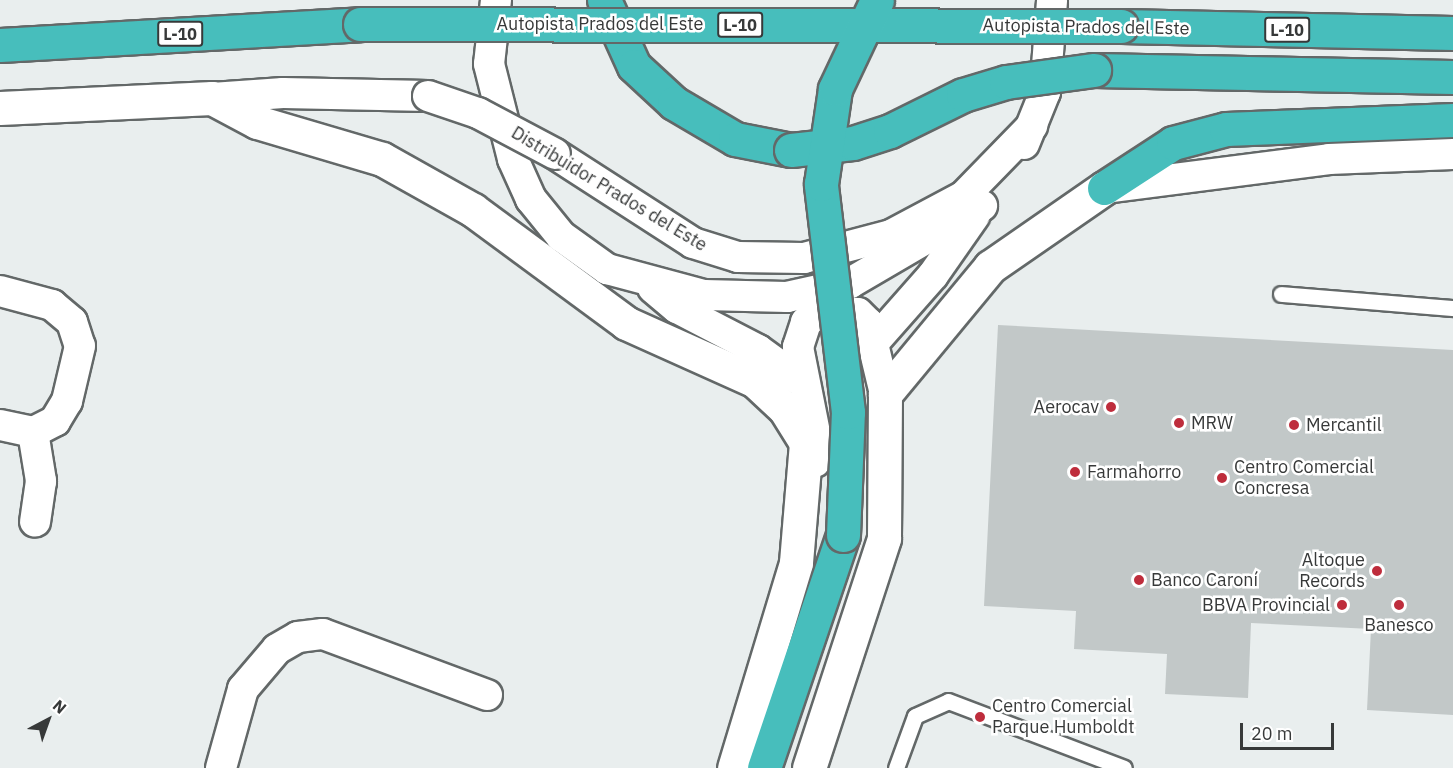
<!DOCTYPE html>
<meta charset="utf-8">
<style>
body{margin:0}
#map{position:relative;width:1453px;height:768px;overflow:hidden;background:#e9eeee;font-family:"IBM Plex Sans",sans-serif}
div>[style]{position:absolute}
.building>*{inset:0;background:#c2c8c8}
.roads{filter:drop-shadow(2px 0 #636868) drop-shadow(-2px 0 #636868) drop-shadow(0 2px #636868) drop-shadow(0 -2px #636868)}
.service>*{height:15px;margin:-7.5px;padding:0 7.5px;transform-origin:7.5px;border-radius:7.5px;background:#fff}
.minor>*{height:30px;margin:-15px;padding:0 15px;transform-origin:15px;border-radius:15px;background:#fff}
.tertiary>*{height:33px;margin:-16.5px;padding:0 16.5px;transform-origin:16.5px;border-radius:16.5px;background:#fff}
.secondary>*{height:33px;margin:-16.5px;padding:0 16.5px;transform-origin:16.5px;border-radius:16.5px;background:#fff}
.motorway>*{height:33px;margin:-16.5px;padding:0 16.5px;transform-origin:16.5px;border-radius:16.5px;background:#47bebc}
.bridges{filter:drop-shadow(2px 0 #636868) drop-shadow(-2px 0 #636868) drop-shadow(0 2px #636868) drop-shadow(0 -2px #636868)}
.minor-bridge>*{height:30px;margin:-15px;padding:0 15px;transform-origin:15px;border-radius:15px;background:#fff}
.motorway-bridge>*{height:33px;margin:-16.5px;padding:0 16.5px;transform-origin:16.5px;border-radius:16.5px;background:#47bebc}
.dots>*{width:16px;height:16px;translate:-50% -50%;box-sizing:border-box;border:3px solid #fff;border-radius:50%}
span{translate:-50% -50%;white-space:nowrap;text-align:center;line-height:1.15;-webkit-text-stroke:5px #fff;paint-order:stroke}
.shield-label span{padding:2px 4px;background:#fff;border:2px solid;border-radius:4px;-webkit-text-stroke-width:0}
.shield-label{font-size:16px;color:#373939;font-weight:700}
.street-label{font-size:18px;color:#373939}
.poi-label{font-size:18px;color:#373939}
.right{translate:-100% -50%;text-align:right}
.left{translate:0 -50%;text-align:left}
.north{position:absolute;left:18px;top:690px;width:60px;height:60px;-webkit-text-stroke:4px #fff;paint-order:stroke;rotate:41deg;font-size:16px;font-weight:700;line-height:24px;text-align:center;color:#373939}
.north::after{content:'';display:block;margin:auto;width:21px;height:27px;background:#373939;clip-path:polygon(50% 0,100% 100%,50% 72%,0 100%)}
.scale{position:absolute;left:1240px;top:723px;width:94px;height:27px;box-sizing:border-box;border:3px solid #373939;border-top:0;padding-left:8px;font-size:18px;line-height:21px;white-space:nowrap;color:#373939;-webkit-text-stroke:4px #fff;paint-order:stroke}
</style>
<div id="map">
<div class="building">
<div style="clip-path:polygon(998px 325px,1453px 350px,1453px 715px,1367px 710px,1371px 629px,1251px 623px,1248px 698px,1165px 694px,1167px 654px,1074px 649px,1076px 611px,984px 606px)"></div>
</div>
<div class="roads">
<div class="service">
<div style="left:1281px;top:294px;width:173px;rotate:4.7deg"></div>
<div style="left:896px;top:768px;width:55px;rotate:-69.9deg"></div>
<div style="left:915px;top:716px;width:36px;rotate:-24deg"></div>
<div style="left:948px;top:701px;width:188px;rotate:20.8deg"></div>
</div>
<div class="minor">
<div style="left:496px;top:0;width:64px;rotate:96.2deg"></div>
<div style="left:489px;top:64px;width:98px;rotate:75.8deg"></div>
<div style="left:513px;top:159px;width:44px;rotate:65.8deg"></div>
<div style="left:531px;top:199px;width:48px;rotate:51deg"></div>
<div style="left:561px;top:236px;width:57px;rotate:35.7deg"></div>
<div style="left:607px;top:269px;width:100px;rotate:15deg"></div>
<div style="left:704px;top:295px;width:83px;rotate:1.4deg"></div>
<div style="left:787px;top:297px;width:65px;rotate:-12.5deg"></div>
<div style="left:850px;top:283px;width:153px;rotate:-30.3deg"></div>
<div style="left:212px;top:98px;width:71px;rotate:-4deg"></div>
<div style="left:283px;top:93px;width:145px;rotate:1.2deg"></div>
<div style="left:1024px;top:144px;width:56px;rotate:-68deg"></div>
<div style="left:1045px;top:92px;width:92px;rotate:-85.6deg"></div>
<div style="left:555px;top:154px;width:164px;rotate:32.8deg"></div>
<div style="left:693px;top:243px;width:47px;rotate:17.3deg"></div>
<div style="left:738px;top:257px;width:66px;rotate:0.9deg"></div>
<div style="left:804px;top:258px;width:90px;rotate:-14.8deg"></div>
<div style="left:891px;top:235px;width:83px;rotate:-28.1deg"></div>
<div style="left:964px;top:196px;width:98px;rotate:-45.8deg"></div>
<div style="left:1104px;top:188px;width:227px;rotate:-7.3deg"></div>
<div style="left:1329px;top:159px;width:124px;rotate:-2.3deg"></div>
<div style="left:653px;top:288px;width:31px;rotate:40deg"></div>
<div style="left:677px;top:308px;width:91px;rotate:27.4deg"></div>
<div style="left:758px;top:350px;width:54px;rotate:36deg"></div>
<div style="left:0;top:291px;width:54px;rotate:15.1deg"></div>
<div style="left:52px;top:305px;width:26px;rotate:40deg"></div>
<div style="left:72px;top:322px;width:25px;rotate:72deg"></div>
<div style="left:80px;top:346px;width:57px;rotate:103.3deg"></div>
<div style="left:67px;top:401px;width:23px;rotate:121deg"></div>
<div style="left:55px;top:421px;width:25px;rotate:153deg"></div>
<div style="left:33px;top:432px;width:34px;rotate:-168deg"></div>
<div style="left:874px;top:342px;width:89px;rotate:-48.6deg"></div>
<div style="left:933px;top:275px;width:73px;rotate:-55deg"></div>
<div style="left:33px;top:432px;width:50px;rotate:80.7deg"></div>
<div style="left:41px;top:481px;width:41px;rotate:98.3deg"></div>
<div style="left:815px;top:462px;width:14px;rotate:-78deg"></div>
<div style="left:818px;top:448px;width:103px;rotate:-101.2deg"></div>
<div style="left:798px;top:347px;width:26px;rotate:-72deg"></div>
<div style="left:806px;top:322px;width:22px;rotate:-36deg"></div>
<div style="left:824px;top:309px;width:34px;rotate:7deg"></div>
<div style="left:858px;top:313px;width:14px;rotate:45deg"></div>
<div style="left:868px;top:323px;width:73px;rotate:76.5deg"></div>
<div style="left:221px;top:768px;width:82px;rotate:-74.4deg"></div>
<div style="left:243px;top:689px;width:52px;rotate:-49.6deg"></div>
<div style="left:277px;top:649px;width:24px;rotate:-30deg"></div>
<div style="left:298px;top:637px;width:25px;rotate:-7deg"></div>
<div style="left:323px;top:634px;width:175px;rotate:20.4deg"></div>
</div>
<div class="tertiary">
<div style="left:809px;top:768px;width:242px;rotate:-71.9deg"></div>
<div style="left:884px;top:538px;width:144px;rotate:-89.6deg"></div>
<div style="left:885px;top:394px;width:165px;rotate:-50.4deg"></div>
<div style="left:990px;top:267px;width:139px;rotate:-34.7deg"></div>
</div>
<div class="secondary">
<div style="left:0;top:108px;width:212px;rotate:-2.7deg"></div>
<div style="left:212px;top:98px;width:51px;rotate:28.1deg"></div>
<div style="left:257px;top:122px;width:130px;rotate:16.5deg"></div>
<div style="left:382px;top:159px;width:104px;rotate:29.3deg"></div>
<div style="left:473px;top:210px;width:190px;rotate:36.4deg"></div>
<div style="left:626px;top:323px;width:141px;rotate:24.2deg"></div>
<div style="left:755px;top:381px;width:41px;rotate:43deg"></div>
<div style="left:785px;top:409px;width:40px;rotate:58deg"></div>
<div style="left:806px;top:443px;width:120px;rotate:94.8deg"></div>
<div style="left:796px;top:563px;width:214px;rotate:106.8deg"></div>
</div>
<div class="motorway">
<div style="left:604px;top:0;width:72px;rotate:65.6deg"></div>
<div style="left:634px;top:66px;width:54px;rotate:42.8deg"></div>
<div style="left:674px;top:103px;width:71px;rotate:30.5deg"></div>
<div style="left:735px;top:139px;width:57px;rotate:11.1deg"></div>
<div style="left:1121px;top:26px;width:332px;rotate:1.2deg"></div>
<div style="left:0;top:45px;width:361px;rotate:-3.3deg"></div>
<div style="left:1094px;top:70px;width:359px;rotate:1.1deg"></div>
<div style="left:1104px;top:188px;width:82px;rotate:-33.1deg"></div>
<div style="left:1173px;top:143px;width:55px;rotate:-14.8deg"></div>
<div style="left:1226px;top:129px;width:227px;rotate:-2.3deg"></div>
<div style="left:764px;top:768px;width:246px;rotate:-71.3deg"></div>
</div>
</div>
<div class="bridges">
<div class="minor-bridge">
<div style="left:428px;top:96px;width:53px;rotate:18.8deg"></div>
<div style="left:478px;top:113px;width:87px;rotate:28deg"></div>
</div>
<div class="motorway-bridge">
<div style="left:360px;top:24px;width:761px;rotate:0.15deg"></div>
<div style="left:791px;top:150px;width:62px;rotate:-6.4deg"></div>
<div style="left:853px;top:143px;width:39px;rotate:-18deg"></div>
<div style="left:890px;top:131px;width:81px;rotate:-26.3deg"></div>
<div style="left:963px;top:95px;width:45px;rotate:-16.8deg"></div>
<div style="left:1006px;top:82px;width:89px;rotate:-7.8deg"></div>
<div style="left:843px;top:535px;width:123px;rotate:-87.7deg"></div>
<div style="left:848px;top:412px;width:230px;rotate:-96.8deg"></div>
<div style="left:821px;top:184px;width:96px;rotate:-81.6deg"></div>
<div style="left:835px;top:89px;width:98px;rotate:-64.7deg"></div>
</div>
</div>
<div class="dots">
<div style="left:1111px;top:407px;background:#be2d3c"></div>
<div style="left:1179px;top:423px;background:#be2d3c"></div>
<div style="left:1294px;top:425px;background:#be2d3c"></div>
<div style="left:1075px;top:472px;background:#be2d3c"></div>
<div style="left:1222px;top:478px;background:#be2d3c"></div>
<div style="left:1377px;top:571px;background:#be2d3c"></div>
<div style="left:1139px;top:580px;background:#be2d3c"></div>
<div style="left:1342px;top:605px;background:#be2d3c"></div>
<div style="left:1399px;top:605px;background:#be2d3c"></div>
<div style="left:980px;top:717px;background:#be2d3c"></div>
</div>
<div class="shield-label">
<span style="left:740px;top:25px">L-10</span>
<span style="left:1287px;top:30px">L-10</span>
<span style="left:180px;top:34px">L-10</span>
</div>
<div class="street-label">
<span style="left:600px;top:24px">Autopista Prados del Este</span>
<span style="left:1086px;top:27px;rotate:1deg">Autopista Prados del Este</span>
<span style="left:609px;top:189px;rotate:31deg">Distribuidor Prados del Este</span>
</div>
<div class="poi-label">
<span class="right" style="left:1099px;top:407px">Aerocav</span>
<span class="left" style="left:1191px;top:423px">MRW</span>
<span class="left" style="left:1306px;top:425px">Mercantil</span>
<span class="left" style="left:1234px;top:478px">Centro Comercial<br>Concresa</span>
<span class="left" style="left:1087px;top:472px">Farmahorro</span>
<span class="right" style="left:1365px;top:571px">Altoque<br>Records</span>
<span class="left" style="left:1151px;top:580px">Banco Caroní</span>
<span class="right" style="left:1330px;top:605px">BBVA Provincial</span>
<span style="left:1399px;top:625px">Banesco</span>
<span class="left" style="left:992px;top:717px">Centro Comercial<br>Parque Humboldt</span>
</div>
<div class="north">N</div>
<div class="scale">20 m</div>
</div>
